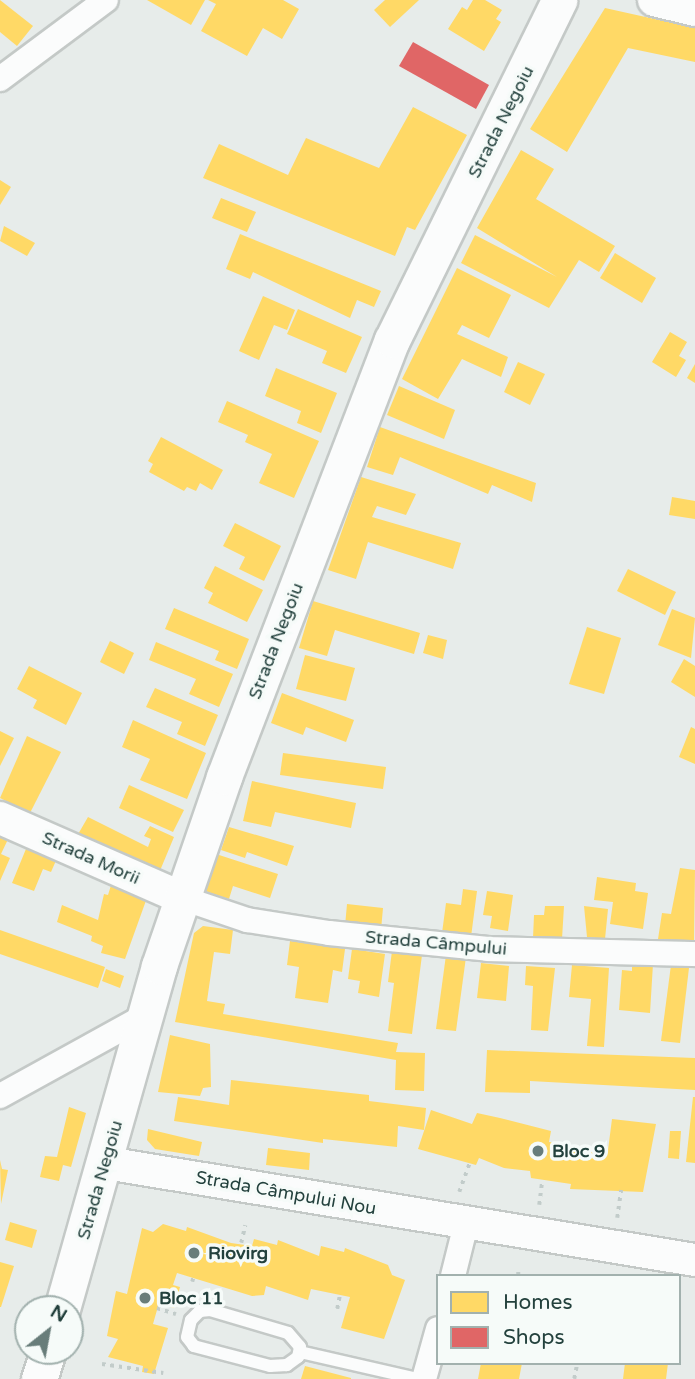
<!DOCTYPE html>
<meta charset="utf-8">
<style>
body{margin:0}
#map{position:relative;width:695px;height:1379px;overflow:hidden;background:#e7ecea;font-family:"Varela Round",sans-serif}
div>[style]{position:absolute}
.homes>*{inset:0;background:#ffd966}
.shops>*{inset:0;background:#e06666}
.path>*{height:3.5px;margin-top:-1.75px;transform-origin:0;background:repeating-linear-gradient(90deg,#c2ccca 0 3.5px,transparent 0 8.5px)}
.roads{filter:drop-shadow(2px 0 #c4c9c7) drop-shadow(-2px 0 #c4c9c7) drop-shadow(0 2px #c4c9c7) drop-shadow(0 -2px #c4c9c7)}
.service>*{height:12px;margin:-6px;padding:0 6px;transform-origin:6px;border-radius:6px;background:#fbfcfc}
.minor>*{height:24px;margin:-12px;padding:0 12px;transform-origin:12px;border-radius:12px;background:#fbfcfc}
.tertiary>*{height:32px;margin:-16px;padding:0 16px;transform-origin:16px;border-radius:16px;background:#fbfcfc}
.secondary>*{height:35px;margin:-17.5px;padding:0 17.5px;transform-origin:17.5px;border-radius:17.5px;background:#fbfcfc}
.dots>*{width:19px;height:19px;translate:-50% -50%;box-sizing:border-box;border:4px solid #f6fbf9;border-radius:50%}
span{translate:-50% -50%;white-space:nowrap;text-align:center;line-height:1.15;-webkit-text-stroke:7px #f6fbf9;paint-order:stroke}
.street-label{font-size:18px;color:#23413d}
.poi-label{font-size:18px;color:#23413d;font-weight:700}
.left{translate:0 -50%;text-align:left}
.legend{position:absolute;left:436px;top:1274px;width:245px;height:91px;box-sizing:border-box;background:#f6fbf9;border:2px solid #a2b1ae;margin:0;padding:9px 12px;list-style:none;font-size:21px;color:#23413d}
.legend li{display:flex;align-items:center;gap:14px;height:35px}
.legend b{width:35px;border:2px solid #a2b1ae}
.north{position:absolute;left:14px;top:1295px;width:70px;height:70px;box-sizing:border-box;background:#f6fbf9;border:2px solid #a2b1ae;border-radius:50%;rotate:31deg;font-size:19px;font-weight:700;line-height:28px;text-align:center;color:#23413d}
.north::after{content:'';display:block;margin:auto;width:24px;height:32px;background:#687d7a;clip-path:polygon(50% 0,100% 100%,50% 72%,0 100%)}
</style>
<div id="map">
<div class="homes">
<div style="clip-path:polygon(0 0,33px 26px,17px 46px,0 32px)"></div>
<div style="clip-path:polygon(147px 0,205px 0,191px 25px)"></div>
<div style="clip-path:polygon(208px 0,283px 0,299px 9px,282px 39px,263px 28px,247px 56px,201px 31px,216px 4px)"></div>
<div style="clip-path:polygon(385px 0,419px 0,390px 27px,374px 10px)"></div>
<div style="clip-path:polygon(473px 0,485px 0,502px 10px,496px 19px,501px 22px,484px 51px,448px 29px,462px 7px,467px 10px)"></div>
<div style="clip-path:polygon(605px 8px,695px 28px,695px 62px,628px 48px,567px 152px,530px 129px)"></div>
<div style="clip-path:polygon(413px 107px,467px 135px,415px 230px,407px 227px,395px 256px,203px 178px,219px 144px,288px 175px,306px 138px,379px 168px)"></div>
<div style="clip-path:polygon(521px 150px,554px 169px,536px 199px,615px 246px,599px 272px,579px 260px,549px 308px,461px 263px,475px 235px,557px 277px,477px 228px)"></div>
<div style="clip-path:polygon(0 180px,11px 187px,0 205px)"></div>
<div style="clip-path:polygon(221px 198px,256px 212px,247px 232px,212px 218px)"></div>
<div style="clip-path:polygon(4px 226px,35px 243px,27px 256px,0 241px)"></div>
<div style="clip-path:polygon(240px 234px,381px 291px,374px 307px,357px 300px,350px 318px,253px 272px,250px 279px,226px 269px)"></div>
<div style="clip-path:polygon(615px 253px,656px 278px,642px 303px,600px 278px)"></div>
<div style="clip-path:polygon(457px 268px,511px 295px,489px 338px,462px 325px,457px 334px,508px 357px,501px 377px,462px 359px,438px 399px,402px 379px)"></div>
<div style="clip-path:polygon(263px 296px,295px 310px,287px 330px,274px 325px,259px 360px,239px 351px)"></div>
<div style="clip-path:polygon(298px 309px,362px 337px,346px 373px,322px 363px,327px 351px,287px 334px)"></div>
<div style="clip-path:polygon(670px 332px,687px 342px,679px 356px,686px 360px,676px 377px,652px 362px)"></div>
<div style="clip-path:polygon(518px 362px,545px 374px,530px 405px,504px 392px)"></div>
<div style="clip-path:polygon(695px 364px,695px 383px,687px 378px)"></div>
<div style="clip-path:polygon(276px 368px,337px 393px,321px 433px,297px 423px,301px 411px,265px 396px)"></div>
<div style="clip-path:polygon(399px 386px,455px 410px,444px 439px,387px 415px)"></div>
<div style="clip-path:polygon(227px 401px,319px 441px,294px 498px,259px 483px,272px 454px,245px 442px,248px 435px,218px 422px)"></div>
<div style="clip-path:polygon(380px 427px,536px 483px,532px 502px,492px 485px,488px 494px,400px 457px,393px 475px,367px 467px)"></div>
<div style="clip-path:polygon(161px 437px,223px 470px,212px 490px,200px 483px,196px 491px,187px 487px,184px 491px,149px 472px,153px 464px,148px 461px)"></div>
<div style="clip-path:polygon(361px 477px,416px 494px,406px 515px,377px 506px,372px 517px,461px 543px,453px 569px,368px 542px,356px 579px,328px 570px)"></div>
<div style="clip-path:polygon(672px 497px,695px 501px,695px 519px,669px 515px)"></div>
<div style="clip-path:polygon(235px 523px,281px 546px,264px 581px,239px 569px,245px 557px,223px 546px)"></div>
<div style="clip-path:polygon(215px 566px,263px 590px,247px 622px,208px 603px,213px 593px,204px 588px)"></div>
<div style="clip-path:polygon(628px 569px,676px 592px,665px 615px,617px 591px)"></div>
<div style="clip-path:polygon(313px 601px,420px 633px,414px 654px,335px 630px,327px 656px,299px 648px)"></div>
<div style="clip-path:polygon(174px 608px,249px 639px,237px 669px,215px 660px,219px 651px,165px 629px)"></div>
<div style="clip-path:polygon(672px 609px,695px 618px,691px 658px,658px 645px)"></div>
<div style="clip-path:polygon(587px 627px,621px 638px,604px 694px,569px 684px)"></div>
<div style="clip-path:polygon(428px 635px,447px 640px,443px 659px,423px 653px)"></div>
<div style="clip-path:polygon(110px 641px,134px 653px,124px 674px,100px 662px)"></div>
<div style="clip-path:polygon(156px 642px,233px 674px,219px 707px,189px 694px,196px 679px,149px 660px)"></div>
<div style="clip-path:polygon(305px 655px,355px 668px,346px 701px,296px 689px)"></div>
<div style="clip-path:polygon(684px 659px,695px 666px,695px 697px,671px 682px)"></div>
<div style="clip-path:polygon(29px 666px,82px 693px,66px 725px,33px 708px,37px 700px,17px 689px)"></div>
<div style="clip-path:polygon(155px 688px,218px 715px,205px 746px,177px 734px,182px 722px,146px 707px)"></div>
<div style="clip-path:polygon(282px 693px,354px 720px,346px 742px,306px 727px,303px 735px,271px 723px)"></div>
<div style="clip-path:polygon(133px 720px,206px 753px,187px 799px,140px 780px,150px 759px,122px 747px)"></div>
<div style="clip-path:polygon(691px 727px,695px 729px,695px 764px,679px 757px)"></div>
<div style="clip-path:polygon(0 731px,14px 738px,0 766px)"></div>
<div style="clip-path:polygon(27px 736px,61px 752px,30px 813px,0 798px)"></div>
<div style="clip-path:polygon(283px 753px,386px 767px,383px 789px,280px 775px)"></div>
<div style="clip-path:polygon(252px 781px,356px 803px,351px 828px,275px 812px,271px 827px,243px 821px)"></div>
<div style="clip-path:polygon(129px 785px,184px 810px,173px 832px,119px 808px)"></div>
<div style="clip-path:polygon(88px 817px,148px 847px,151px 839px,144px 836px,150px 826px,174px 837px,159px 873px,77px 836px)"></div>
<div style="clip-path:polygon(229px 827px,294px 846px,287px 866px,247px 852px,245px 858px,221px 850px)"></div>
<div style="clip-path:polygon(0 830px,10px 835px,1px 854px,10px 858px,0 881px)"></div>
<div style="clip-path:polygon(28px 844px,58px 856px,51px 872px,43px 869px,34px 891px,12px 883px)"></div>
<div style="clip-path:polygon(216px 854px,278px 874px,270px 898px,233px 886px,229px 899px,205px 891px)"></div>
<div style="clip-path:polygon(680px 868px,695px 870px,694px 943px,658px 939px,662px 913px,671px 914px)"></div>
<div style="clip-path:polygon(597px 877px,636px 883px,635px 891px,648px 893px,643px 929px,610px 924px,613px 902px,594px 900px)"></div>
<div style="clip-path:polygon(112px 882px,148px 895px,125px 959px,101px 953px,103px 946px,91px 941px,92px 936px,57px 922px,62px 905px,98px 920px,104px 894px,108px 895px)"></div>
<div style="clip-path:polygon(463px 889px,477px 891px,471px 937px,442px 933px,446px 903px,461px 905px)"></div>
<div style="clip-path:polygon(487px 891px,513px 895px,508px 931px,490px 928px,492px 916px,483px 915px)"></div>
<div style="clip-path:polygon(347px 904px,383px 908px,381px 930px,345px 926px)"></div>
<div style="clip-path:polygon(545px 906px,564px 906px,562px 939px,533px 938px,534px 915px,544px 915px)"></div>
<div style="clip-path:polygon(584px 906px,608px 909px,605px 939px,587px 937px)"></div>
<div style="clip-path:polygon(203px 926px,233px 930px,230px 954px,214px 952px,207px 1001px,225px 1004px,223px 1014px,398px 1043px,396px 1052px,425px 1053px,424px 1091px,395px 1090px,396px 1060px,175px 1022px,194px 933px)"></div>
<div style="clip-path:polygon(0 930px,105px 967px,98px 988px,0 954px)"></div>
<div style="clip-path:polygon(290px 941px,345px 949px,342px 972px,333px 970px,328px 1003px,295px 998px,299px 967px,287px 965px)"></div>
<div style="clip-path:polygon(352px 949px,385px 954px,379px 997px,358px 993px,360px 981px,348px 979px)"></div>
<div style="clip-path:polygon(392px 951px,422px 955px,412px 1034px,388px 1031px,394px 983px,388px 982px)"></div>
<div style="clip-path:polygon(446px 955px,466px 957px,456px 1031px,436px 1029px)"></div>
<div style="clip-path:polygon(632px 962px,653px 964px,650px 1013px,619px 1010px,622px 970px,632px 971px)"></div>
<div style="clip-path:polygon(481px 963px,509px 966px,506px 1001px,477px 998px)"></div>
<div style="clip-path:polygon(572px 965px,609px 968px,604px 1047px,587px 1046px,591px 999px,569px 997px)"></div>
<div style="clip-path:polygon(671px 965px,689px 968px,680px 1043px,661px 1041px)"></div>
<div style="clip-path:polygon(526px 966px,555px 968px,548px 1031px,531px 1030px,533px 986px,525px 985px)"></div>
<div style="clip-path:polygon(106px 969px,124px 976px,120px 988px,102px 981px)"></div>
<div style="clip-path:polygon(170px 1035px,210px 1044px,211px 1087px,203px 1088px,200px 1096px,158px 1092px)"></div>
<div style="clip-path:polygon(487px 1050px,695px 1058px,695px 1090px,530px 1081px,530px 1093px,485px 1092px)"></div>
<div style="clip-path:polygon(231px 1080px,369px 1095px,369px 1101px,426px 1108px,424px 1130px,398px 1126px,397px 1147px,323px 1139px,323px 1143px,174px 1121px,178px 1097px,229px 1105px)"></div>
<div style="clip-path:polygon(693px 1097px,695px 1097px,695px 1163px,686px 1162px)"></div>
<div style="clip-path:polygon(69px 1107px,86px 1113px,71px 1167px,63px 1165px,59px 1181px,40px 1177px,45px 1156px,57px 1157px)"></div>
<div style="clip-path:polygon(431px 1110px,472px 1124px,477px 1113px,500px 1118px,551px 1131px,549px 1142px,608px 1150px,612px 1119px,656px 1124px,643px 1192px,570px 1189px,571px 1184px,531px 1178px,530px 1171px,504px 1168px,479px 1158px,476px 1165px,418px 1149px)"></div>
<div style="clip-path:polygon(148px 1129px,202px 1142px,199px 1156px,155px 1149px,147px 1140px)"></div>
<div style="clip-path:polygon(670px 1131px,681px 1131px,679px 1159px,668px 1158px)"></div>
<div style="clip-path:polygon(268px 1148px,310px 1153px,309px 1170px,266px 1165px)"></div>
<div style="clip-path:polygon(0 1160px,2px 1169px,8px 1170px,1px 1204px)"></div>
<div style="clip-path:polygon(10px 1222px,37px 1230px,32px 1248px,5px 1240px)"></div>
<div style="clip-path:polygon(163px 1224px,186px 1231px,187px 1227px,231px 1243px,252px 1246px,254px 1239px,277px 1245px,278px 1240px,319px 1256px,321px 1246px,344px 1252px,345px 1248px,388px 1265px,392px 1275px,405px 1280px,384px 1339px,341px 1328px,350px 1297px,311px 1289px,308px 1300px,266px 1286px,264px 1295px,252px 1296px,177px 1273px,173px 1285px,180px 1287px,174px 1308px,159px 1303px,153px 1324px,168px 1328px,154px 1374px,142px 1372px,143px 1366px,108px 1357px,118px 1339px,107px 1336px,116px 1291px,127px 1294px,142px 1228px,153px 1232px)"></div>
<div style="clip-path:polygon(0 1262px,14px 1266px,1px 1307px,0 1307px)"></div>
<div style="clip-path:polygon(481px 1363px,522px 1363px,519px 1379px,478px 1379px)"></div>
<div style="clip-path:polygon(625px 1363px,668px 1363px,666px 1379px,623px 1379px)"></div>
<div style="clip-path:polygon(305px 1366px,351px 1378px,351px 1379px,301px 1379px)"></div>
</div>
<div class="shops">
<div style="clip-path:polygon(413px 42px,489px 85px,476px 109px,399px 66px)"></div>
</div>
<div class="path">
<div style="left:459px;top:1192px;width:30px;rotate:-70deg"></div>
<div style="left:539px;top:1205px;width:25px;rotate:-83deg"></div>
<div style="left:617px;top:1218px;width:28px;rotate:-82deg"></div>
<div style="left:241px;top:1243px;width:18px;rotate:-77deg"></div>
<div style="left:518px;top:1276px;width:6px;rotate:-90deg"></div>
<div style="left:192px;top:1282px;width:4px;rotate:-76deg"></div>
<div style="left:157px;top:1308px;width:20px;rotate:18deg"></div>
<div style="left:337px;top:1309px;width:15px;rotate:-79deg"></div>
<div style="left:102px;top:1364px;width:62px;rotate:8.4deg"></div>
<div style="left:574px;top:1379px;width:16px;rotate:-79deg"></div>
</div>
<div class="roads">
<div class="service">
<div style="left:210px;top:1310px;width:81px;rotate:16.4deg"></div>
<div style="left:288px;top:1333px;width:18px;rotate:49deg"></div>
<div style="left:300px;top:1347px;width:10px;rotate:101deg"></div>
<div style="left:298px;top:1357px;width:14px;rotate:144deg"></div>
<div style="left:287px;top:1365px;width:17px;rotate:177deg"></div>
<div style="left:270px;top:1366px;width:79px;rotate:-165.3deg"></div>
<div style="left:194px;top:1346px;width:11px;rotate:-128deg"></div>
<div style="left:187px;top:1337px;width:17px;rotate:-77deg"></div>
<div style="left:191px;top:1320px;width:13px;rotate:-45deg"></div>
<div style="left:200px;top:1311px;width:10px;rotate:-6deg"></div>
<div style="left:300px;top:1352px;width:121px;rotate:12.9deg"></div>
</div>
<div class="minor">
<div style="left:0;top:79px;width:132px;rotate:-36.7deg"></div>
<div style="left:182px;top:898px;width:69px;rotate:18.7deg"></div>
<div style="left:247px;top:920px;width:83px;rotate:9deg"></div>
<div style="left:329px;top:933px;width:160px;rotate:5.7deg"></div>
<div style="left:488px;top:949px;width:207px;rotate:1.4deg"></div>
<div style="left:0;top:1096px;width:166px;rotate:-28.9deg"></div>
<div style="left:453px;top:1276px;width:54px;rotate:-76deg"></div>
<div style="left:424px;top:1379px;width:52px;rotate:-74.4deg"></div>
</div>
<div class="tertiary">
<div style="left:654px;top:0;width:42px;rotate:13.7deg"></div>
<div style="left:0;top:818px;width:199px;rotate:23.7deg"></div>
<div style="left:106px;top:1163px;width:597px;rotate:9.35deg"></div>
</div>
<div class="secondary">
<div style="left:62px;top:1309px;width:356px;rotate:-74.2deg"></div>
<div style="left:159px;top:966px;width:200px;rotate:-71deg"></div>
<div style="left:224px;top:777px;width:468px;rotate:-69deg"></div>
<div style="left:392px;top:340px;width:379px;rotate:-63.8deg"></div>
<div style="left:39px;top:1379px;width:29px;rotate:-72deg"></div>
</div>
</div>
<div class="dots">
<div style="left:538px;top:1151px;background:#687d7a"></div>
<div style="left:194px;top:1253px;background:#687d7a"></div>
<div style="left:145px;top:1298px;background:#687d7a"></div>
</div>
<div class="street-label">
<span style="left:501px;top:122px;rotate:-63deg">Strada Negoiu</span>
<span style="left:276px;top:641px;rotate:-69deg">Strada Negoiu</span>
<span style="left:91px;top:858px;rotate:24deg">Strada Morii</span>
<span style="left:436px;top:943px;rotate:5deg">Strada Câmpului</span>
<span style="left:100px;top:1180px;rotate:-74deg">Strada Negoiu</span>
<span style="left:286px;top:1193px;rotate:10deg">Strada Câmpului Nou</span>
</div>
<div class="poi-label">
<span class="left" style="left:552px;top:1151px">Bloc 9</span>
<span class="left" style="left:208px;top:1253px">Riovirg</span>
<span class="left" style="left:159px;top:1298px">Bloc 11</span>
</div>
<ul class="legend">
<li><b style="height:19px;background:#ffd966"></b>Homes</li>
<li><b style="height:19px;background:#e06666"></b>Shops</li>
</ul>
<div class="north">N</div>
</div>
